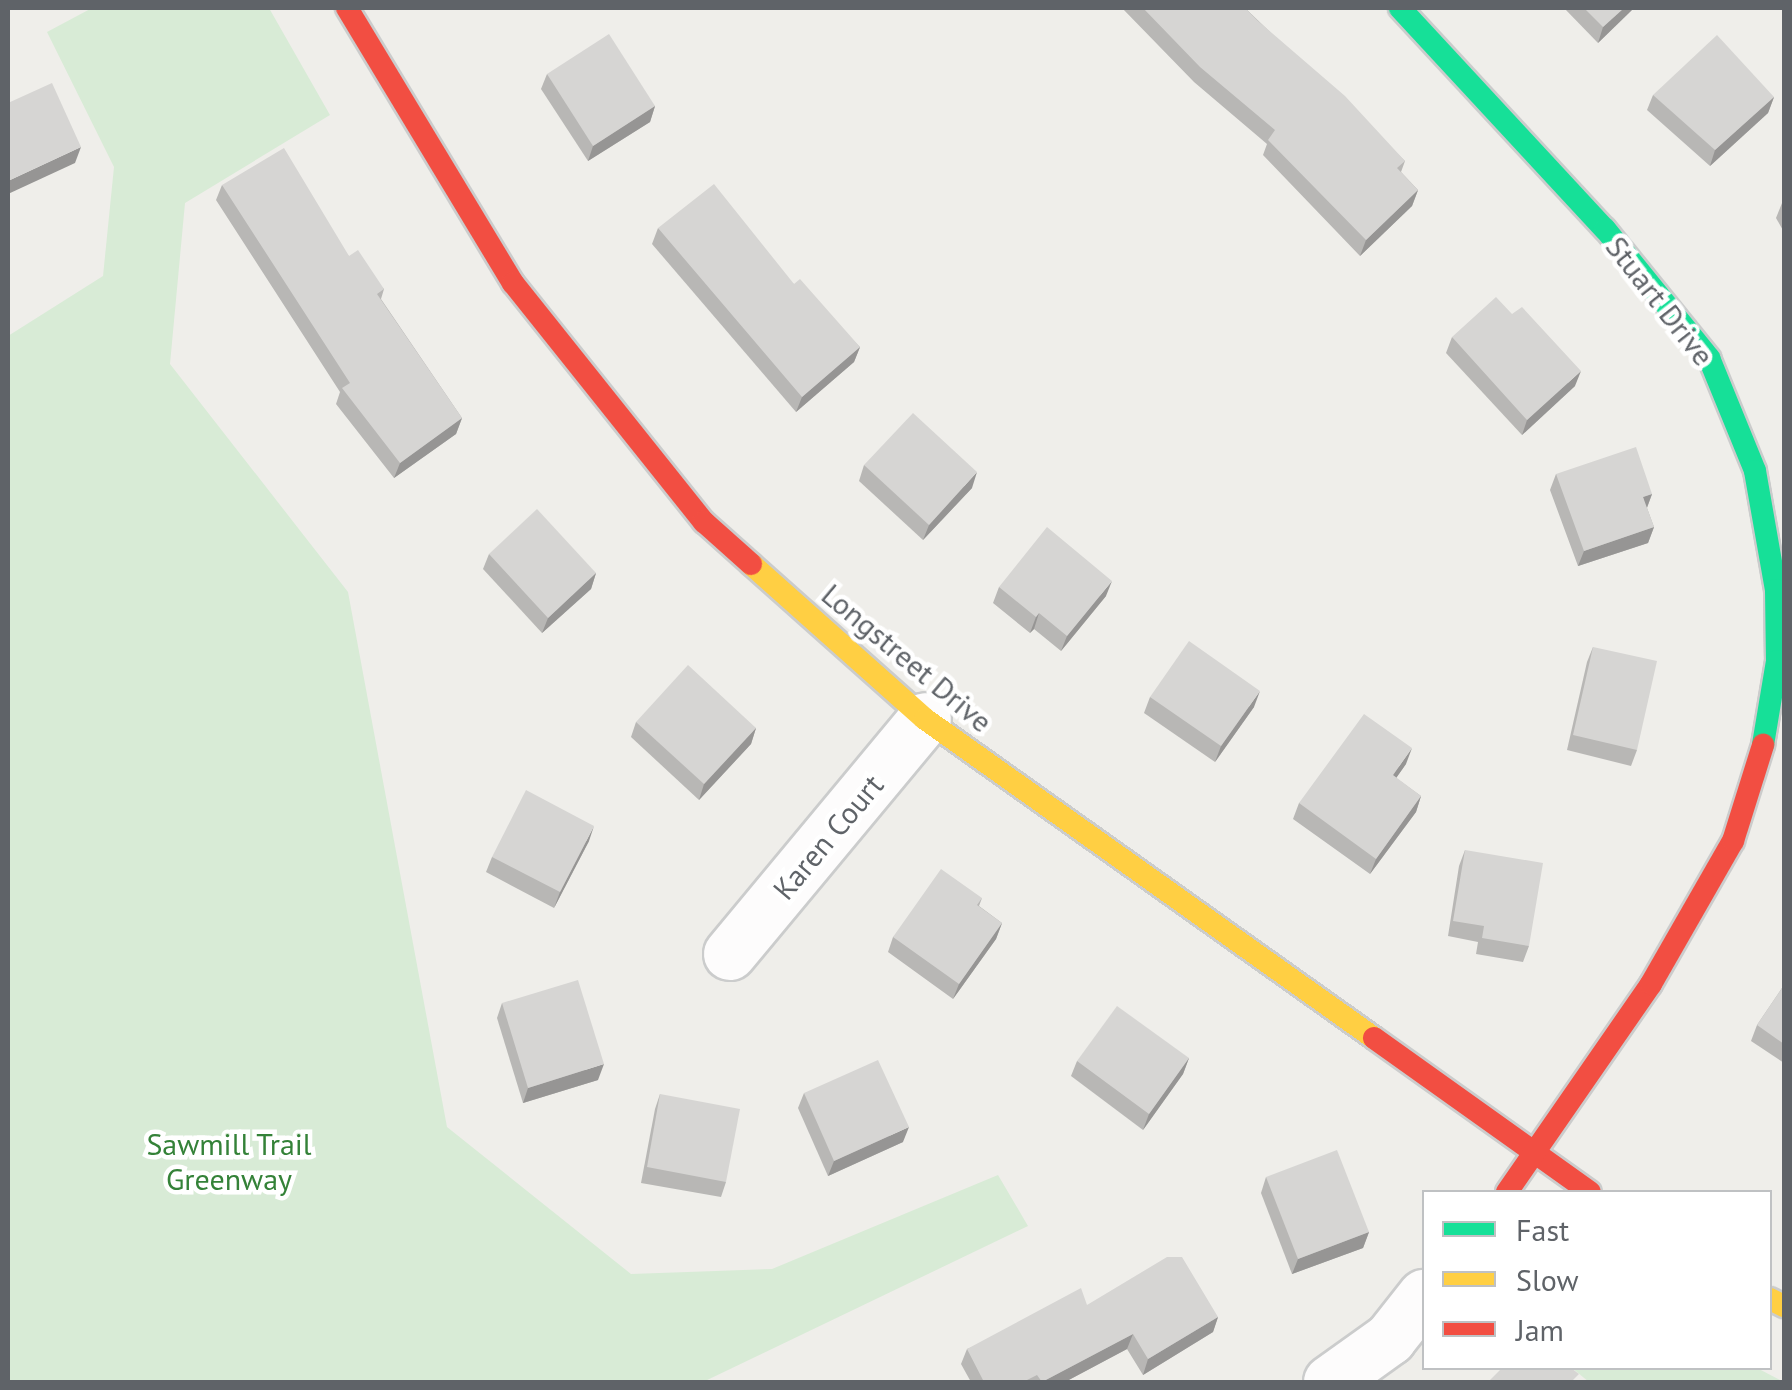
<!DOCTYPE html>
<style>
body{margin:0}
#map{position:relative;width:1792px;height:1390px;overflow:hidden;background:#efeeea;font-family:"PT Sans",sans-serif}
div>[style]{position:absolute}
.green>*{inset:0;background:#d8ebd6}
.roads{filter:drop-shadow(2px 0 #cbcccc) drop-shadow(-2px 0 #cbcccc) drop-shadow(0 2px #cbcccc) drop-shadow(0 -2px #cbcccc)}
.street>*{height:52px;margin:-26px;padding:0 26px;transform-origin:26px;border-radius:26px;background:#fdfcfc}
.fast>*{height:22px;margin:-11px;padding:0 11px;transform-origin:11px;border-radius:11px;background:#16e098}
.slow>*{height:22px;margin:-11px;padding:0 11px;transform-origin:11px;border-radius:11px;background:#ffcf43}
.jam>*{height:22px;margin:-11px;padding:0 11px;transform-origin:11px;border-radius:11px;background:#f24e42}
.wall>*{inset:0;background:#b8b7b5}
.shaded-wall>*{inset:0;background:#969594}
.building>*{inset:0;background:#d6d5d3}
span{translate:-50% -50%;white-space:nowrap;text-align:center;line-height:1.15;-webkit-text-stroke:9px #fff;paint-order:stroke}
.street-label{font-size:30px;color:#5f6368}
.park-label{font-size:30px;color:#348238}
.frame{position:absolute;inset:0;border:10px solid #5f6368;pointer-events:none}
.legend{position:absolute;left:1422px;top:1190px;width:350px;height:180px;box-sizing:border-box;background:#fff;border:2px solid #bfc1c3;margin:0;padding:12px 18px;list-style:none;font-size:30px;color:#5f6368}
.legend li{display:flex;align-items:center;gap:20px;height:50px}
.legend b{width:50px;border:2px solid #bfc1c3}
</style>
<div id="map">
<div class="green">
<div style="clip-path:polygon(92px 8px,269px 8px,330px 115px,185px 203px,170px 364px,348px 592px,447px 1127px,631px 1274px,772px 1269px,998px 1175px,1028px 1226px,703px 1382px,8px 1382px,8px 336px,103px 276px,114px 167px,47px 32px)"></div>
<div style="clip-path:polygon(1572px 1368px,1757px 1368px,1784px 1382px,1589px 1382px)"></div>
</div>
<div class="roads">
<div class="street">
<div style="left:730px;top:954px;width:305px;rotate:-50.3deg"></div>
<div style="left:1330px;top:1382px;width:74px;rotate:-35.6deg"></div>
<div style="left:1390px;top:1339px;width:55px;rotate:-51.7deg"></div>
</div>
<div class="fast">
<div style="left:1400px;top:8px;width:301px;rotate:47.2deg"></div>
<div style="left:1605px;top:229px;width:166px;rotate:51.1deg"></div>
<div style="left:1709px;top:358px;width:122px;rotate:67.8deg"></div>
<div style="left:1755px;top:471px;width:121px;rotate:80deg"></div>
<div style="left:1776px;top:590px;width:71px;rotate:89.2deg"></div>
<div style="left:1777px;top:661px;width:85px;rotate:99.5deg"></div>
</div>
<div class="slow">
<div style="left:751px;top:564px;width:233px;rotate:41.7deg"></div>
<div style="left:925px;top:719px;width:551px;rotate:35.39deg"></div>
<div style="left:1770px;top:1299px;width:16px;rotate:27deg"></div>
</div>
<div class="jam">
<div style="left:347px;top:8px;width:321px;rotate:58.9deg"></div>
<div style="left:513px;top:283px;width:306px;rotate:51.4deg"></div>
<div style="left:704px;top:522px;width:63px;rotate:41.8deg"></div>
<div style="left:1374px;top:1038px;width:265px;rotate:35.5deg"></div>
<div style="left:1507px;top:1192px;width:253px;rotate:-55.3deg"></div>
<div style="left:1651px;top:984px;width:165px;rotate:-60.2deg"></div>
<div style="left:1733px;top:841px;width:101px;rotate:-72.6deg"></div>
</div>
</div>
<div class="wall">
<div style="clip-path:polygon(1122px 8px,1245px 8px,1405px 161px,1401px 172px,1418px 190px,1412px 206px,1360px 256px,1263px 155px,1267px 144px,1194px 82px)"></div>
<div style="clip-path:polygon(1564px 8px,1634px 8px,1598px 43px)"></div>
<div style="clip-path:polygon(547px 74px,655px 106px,650px 122px,588px 161px,541px 89px)"></div>
<div style="clip-path:polygon(1653px 95px,1774px 97px,1768px 113px,1710px 166px,1647px 110px)"></div>
<div style="clip-path:polygon(222px 185px,349px 256px,384px 289px,381px 299px,462px 418px,456px 434px,394px 478px,336px 404px,340px 392px,216px 200px)"></div>
<div style="clip-path:polygon(1784px 201px,1784px 232px,1776px 218px,1782px 203px)"></div>
<div style="clip-path:polygon(658px 228px,794px 284px,860px 347px,854px 362px,796px 412px,652px 244px)"></div>
<div style="clip-path:polygon(1452px 337px,1575px 386px,1522px 435px,1446px 353px)"></div>
<div style="clip-path:polygon(864px 465px,972px 488px,923px 540px,859px 481px)"></div>
<div style="clip-path:polygon(1556px 474px,1652px 494px,1647px 508px,1654px 527px,1648px 543px,1578px 566px,1550px 490px)"></div>
<div style="clip-path:polygon(489px 554px,596px 573px,591px 589px,542px 633px,483px 569px)"></div>
<div style="clip-path:polygon(999px 587px,1106px 596px,1061px 651px,1034px 629px,1030px 633px,993px 603px)"></div>
<div style="clip-path:polygon(1593px 647px,1637px 750px,1631px 766px,1567px 750px,1587px 662px)"></div>
<div style="clip-path:polygon(1150px 697px,1254px 707px,1215px 762px,1144px 713px)"></div>
<div style="clip-path:polygon(636px 722px,756px 728px,751px 744px,699px 800px,631px 737px)"></div>
<div style="clip-path:polygon(1406px 764px,1396px 778px,1421px 796px,1416px 812px,1370px 874px,1293px 819px,1299px 803px)"></div>
<div style="clip-path:polygon(589px 841px,554px 908px,486px 872px,492px 857px)"></div>
<div style="clip-path:polygon(1465px 850px,1529px 946px,1523px 962px,1476px 954px,1478px 942px,1448px 936px,1459px 866px)"></div>
<div style="clip-path:polygon(982px 898px,979px 906px,1002px 923px,996px 939px,953px 999px,888px 952px,893px 937px)"></div>
<div style="clip-path:polygon(1784px 985px,1784px 1063px,1751px 1041px,1757px 1025px)"></div>
<div style="clip-path:polygon(502px 1003px,598px 1080px,523px 1103px,497px 1018px)"></div>
<div style="clip-path:polygon(1189px 1058px,1183px 1074px,1143px 1130px,1071px 1076px,1077px 1061px)"></div>
<div style="clip-path:polygon(804px 1093px,903px 1142px,828px 1176px,798px 1108px)"></div>
<div style="clip-path:polygon(660px 1094px,726px 1182px,721px 1197px,641px 1183px,655px 1109px)"></div>
<div style="clip-path:polygon(1266px 1177px,1369px 1232px,1363px 1248px,1292px 1274px,1261px 1193px)"></div>
<div style="clip-path:polygon(1087px 1305px,1218px 1317px,1213px 1332px,1143px 1375px,1127px 1349px,1065px 1382px,971px 1382px,961px 1364px,967px 1349px)"></div>
</div>
<div class="shaded-wall">
<div style="clip-path:polygon(1624px 8px,1634px 8px,1598px 43px,1603px 27px)"></div>
<div style="clip-path:polygon(1774px 97px,1768px 113px,1710px 166px,1715px 150px)"></div>
<div style="clip-path:polygon(655px 106px,650px 122px,588px 161px,593px 146px)"></div>
<div style="clip-path:polygon(81px 147px,75px 163px,8px 194px,8px 181px)"></div>
<div style="clip-path:polygon(1418px 190px,1412px 206px,1360px 256px,1366px 240px)"></div>
<div style="clip-path:polygon(860px 347px,854px 362px,796px 412px,802px 397px)"></div>
<div style="clip-path:polygon(1581px 371px,1575px 386px,1522px 435px,1527px 420px)"></div>
<div style="clip-path:polygon(462px 418px,456px 434px,394px 478px,400px 463px)"></div>
<div style="clip-path:polygon(977px 472px,972px 488px,923px 540px,929px 525px)"></div>
<div style="clip-path:polygon(1652px 494px,1646px 510px,1643px 497px)"></div>
<div style="clip-path:polygon(1654px 527px,1648px 543px,1578px 566px,1584px 551px)"></div>
<div style="clip-path:polygon(596px 573px,591px 589px,542px 633px,548px 618px)"></div>
<div style="clip-path:polygon(1112px 581px,1106px 596px,1061px 651px,1067px 636px)"></div>
<div style="clip-path:polygon(1039px 613px,1034px 629px,1030px 633px,1036px 617px)"></div>
<div style="clip-path:polygon(1260px 691px,1254px 707px,1215px 762px,1221px 746px)"></div>
<div style="clip-path:polygon(756px 728px,751px 744px,699px 800px,704px 784px)"></div>
<div style="clip-path:polygon(1412px 748px,1406px 764px,1387px 791px,1393px 775px)"></div>
<div style="clip-path:polygon(1421px 796px,1416px 812px,1370px 874px,1376px 859px)"></div>
<div style="clip-path:polygon(594px 826px,589px 841px,554px 908px,560px 892px)"></div>
<div style="clip-path:polygon(1002px 923px,996px 939px,953px 999px,959px 984px)"></div>
<div style="clip-path:polygon(1189px 1058px,1183px 1074px,1143px 1130px,1149px 1114px)"></div>
<div style="clip-path:polygon(604px 1064px,598px 1080px,523px 1103px,528px 1088px)"></div>
<div style="clip-path:polygon(909px 1127px,903px 1142px,828px 1176px,834px 1161px)"></div>
<div style="clip-path:polygon(1369px 1232px,1363px 1248px,1292px 1274px,1298px 1259px)"></div>
<div style="clip-path:polygon(1218px 1317px,1213px 1332px,1143px 1375px,1148px 1359px)"></div>
<div style="clip-path:polygon(1133px 1334px,1127px 1349px,1065px 1382px,1042px 1382px)"></div>
</div>
<div class="building">
<div style="clip-path:polygon(1143px 8px,1245px 8px,1258px 21px,1345px 96px,1405px 161px,1397px 168px,1418px 190px,1366px 240px,1268px 140px,1275px 130px,1200px 67px)"></div>
<div style="clip-path:polygon(1584px 8px,1624px 8px,1603px 27px)"></div>
<div style="clip-path:polygon(609px 34px,655px 106px,593px 146px,547px 74px)"></div>
<div style="clip-path:polygon(1717px 35px,1774px 97px,1715px 150px,1653px 95px)"></div>
<div style="clip-path:polygon(52px 83px,81px 147px,8px 181px,8px 103px)"></div>
<div style="clip-path:polygon(284px 148px,349px 256px,358px 250px,384px 289px,377px 294px,462px 418px,400px 463px,342px 388px,350px 383px,222px 185px)"></div>
<div style="clip-path:polygon(714px 184px,794px 284px,800px 279px,860px 347px,802px 397px,658px 228px)"></div>
<div style="clip-path:polygon(1496px 297px,1512px 314px,1522px 307px,1581px 371px,1527px 420px,1452px 337px)"></div>
<div style="clip-path:polygon(913px 413px,977px 472px,929px 525px,864px 465px)"></div>
<div style="clip-path:polygon(1636px 447px,1652px 494px,1643px 497px,1654px 527px,1584px 551px,1556px 474px)"></div>
<div style="clip-path:polygon(537px 509px,596px 573px,548px 618px,489px 554px)"></div>
<div style="clip-path:polygon(1047px 527px,1112px 581px,1067px 636px,1039px 613px,1036px 617px,999px 587px)"></div>
<div style="clip-path:polygon(1189px 641px,1260px 691px,1221px 746px,1150px 697px)"></div>
<div style="clip-path:polygon(1593px 647px,1657px 661px,1637px 750px,1573px 735px)"></div>
<div style="clip-path:polygon(688px 665px,756px 728px,704px 784px,636px 722px)"></div>
<div style="clip-path:polygon(1364px 714px,1412px 748px,1393px 775px,1421px 796px,1376px 859px,1299px 803px)"></div>
<div style="clip-path:polygon(526px 790px,594px 826px,560px 892px,492px 857px)"></div>
<div style="clip-path:polygon(1465px 850px,1543px 863px,1529px 946px,1482px 938px,1484px 926px,1453px 921px)"></div>
<div style="clip-path:polygon(941px 869px,982px 898px,977px 905px,1002px 923px,959px 984px,893px 937px)"></div>
<div style="clip-path:polygon(578px 980px,604px 1064px,528px 1088px,502px 1003px)"></div>
<div style="clip-path:polygon(1784px 985px,1784px 1044px,1757px 1025px)"></div>
<div style="clip-path:polygon(1117px 1006px,1189px 1058px,1149px 1114px,1077px 1061px)"></div>
<div style="clip-path:polygon(878px 1060px,909px 1127px,834px 1161px,804px 1093px)"></div>
<div style="clip-path:polygon(660px 1094px,740px 1109px,726px 1182px,647px 1167px)"></div>
<div style="clip-path:polygon(1337px 1150px,1369px 1232px,1298px 1259px,1266px 1177px)"></div>
<div style="clip-path:polygon(1167px 1257px,1182px 1257px,1218px 1317px,1148px 1359px,1133px 1334px,1042px 1382px,1037px 1375px,1023px 1382px,984px 1382px,967px 1349px,1081px 1288px,1087px 1305px)"></div>
<div style="clip-path:polygon(1502px 1368px,1571px 1368px,1579px 1374px,1571px 1382px,1488px 1382px)"></div>
</div>
<div class="street-label">
<span style="left:1660px;top:301px;rotate:52deg">Stuart Drive</span>
<span style="left:907px;top:658px;rotate:40deg">Longstreet Drive</span>
<span style="left:828px;top:837px;rotate:-50deg">Karen Court</span>
</div>
<div class="park-label">
<span style="left:229px;top:1161px">Sawmill Trail<br>Greenway</span>
</div>
<div class="frame"></div>
<ul class="legend">
<li><b style="height:12px;background:#16e098"></b>Fast</li>
<li><b style="height:12px;background:#ffcf43"></b>Slow</li>
<li><b style="height:12px;background:#f24e42"></b>Jam</li>
</ul>
</div>
